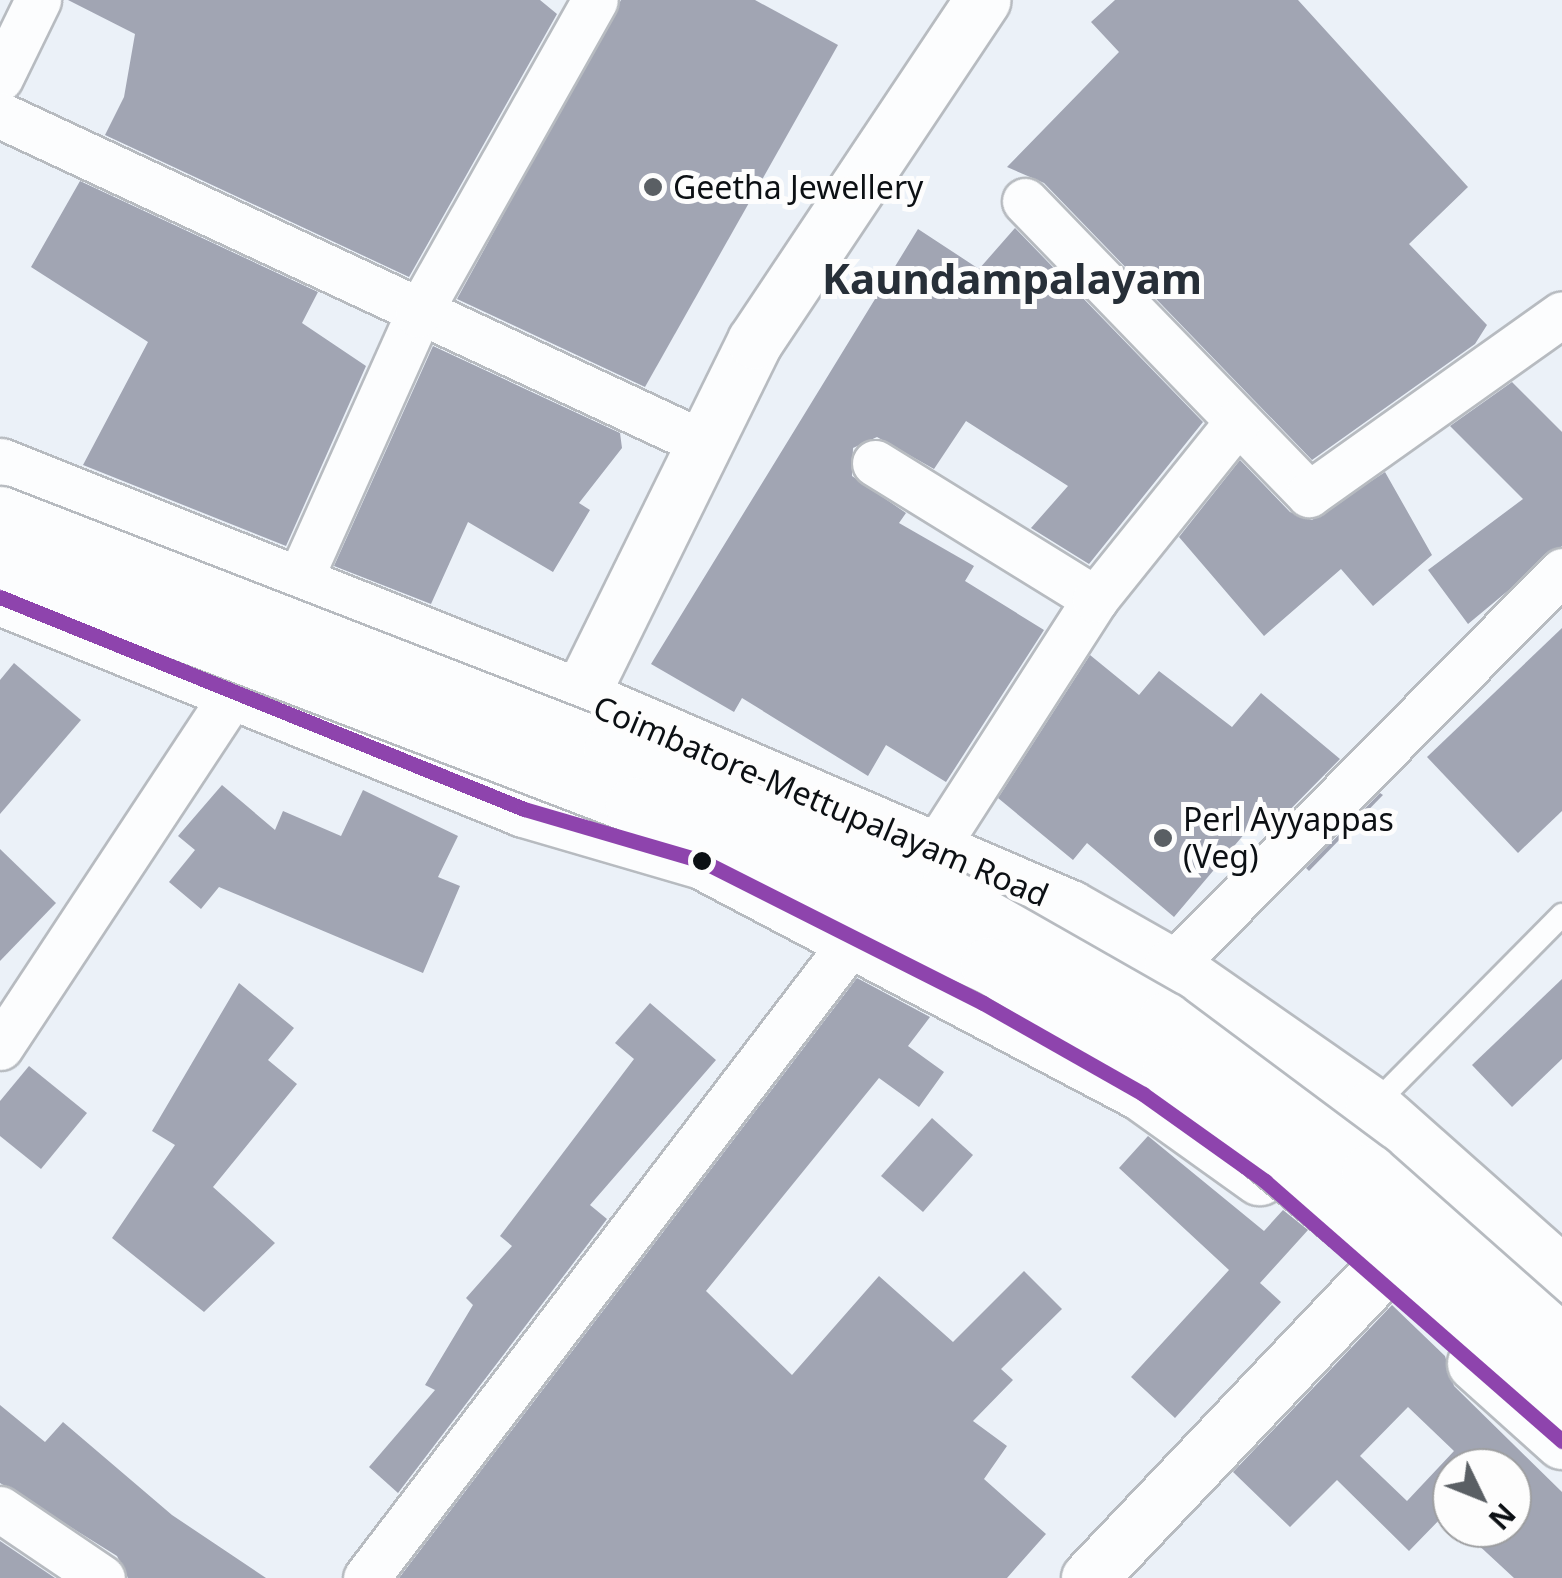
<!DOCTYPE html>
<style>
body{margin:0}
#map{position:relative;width:1562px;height:1578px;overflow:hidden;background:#ebf1f8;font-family:"Noto Sans",sans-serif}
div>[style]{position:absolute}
.building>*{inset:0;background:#a1a5b3}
.roads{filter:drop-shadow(2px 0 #b7bbc0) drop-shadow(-2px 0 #b7bbc0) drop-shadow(0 2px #b7bbc0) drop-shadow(0 -2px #b7bbc0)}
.service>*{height:22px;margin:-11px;padding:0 11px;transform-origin:11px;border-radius:11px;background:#fcfdfe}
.minor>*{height:45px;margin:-22.5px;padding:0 22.5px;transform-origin:22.5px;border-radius:22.5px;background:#fcfdfe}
.tertiary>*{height:55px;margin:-27.5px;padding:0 27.5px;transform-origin:27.5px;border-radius:27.5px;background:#fcfdfe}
.secondary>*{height:55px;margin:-27.5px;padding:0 27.5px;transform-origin:27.5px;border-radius:27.5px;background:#fcfdfe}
.bridges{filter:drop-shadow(2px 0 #b7bbc0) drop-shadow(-2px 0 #b7bbc0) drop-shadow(0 2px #b7bbc0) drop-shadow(0 -2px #b7bbc0)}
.trunk-bridge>*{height:55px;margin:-27.5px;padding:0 27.5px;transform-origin:27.5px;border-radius:27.5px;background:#fcfdfe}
.bus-1>*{height:15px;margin:-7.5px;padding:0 7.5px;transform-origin:7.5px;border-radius:7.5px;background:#8e44ad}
.dots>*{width:28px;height:28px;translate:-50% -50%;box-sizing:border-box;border:5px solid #fdfdfd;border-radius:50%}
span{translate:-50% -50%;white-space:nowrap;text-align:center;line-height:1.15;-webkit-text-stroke:10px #fdfdfd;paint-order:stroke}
.poi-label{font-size:32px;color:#0c1014}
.left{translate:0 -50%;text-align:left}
.street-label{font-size:32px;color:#0c1014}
.district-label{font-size:42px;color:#272f38;font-weight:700}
.north{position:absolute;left:1432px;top:1448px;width:100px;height:100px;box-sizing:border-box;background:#fdfdfd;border:2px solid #9d9ea0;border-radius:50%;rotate:133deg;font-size:28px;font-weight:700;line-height:40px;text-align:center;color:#0c1014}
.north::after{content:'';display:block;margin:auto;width:35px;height:45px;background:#5a5f64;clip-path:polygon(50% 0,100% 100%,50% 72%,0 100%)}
</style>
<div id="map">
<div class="building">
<div style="clip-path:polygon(68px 0,540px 0,557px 14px,409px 277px,105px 135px,124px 97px,135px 34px)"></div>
<div style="clip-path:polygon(621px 0,755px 0,838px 45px,645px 387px,457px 299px)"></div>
<div style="clip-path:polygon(1115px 0,1298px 0,1468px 187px,1409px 244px,1487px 325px,1475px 344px,1312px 460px,1044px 183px,1007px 167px,1119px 52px,1091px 22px)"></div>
<div style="clip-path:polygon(80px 181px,318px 292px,302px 323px,366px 366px,286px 546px,83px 465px,148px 342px,31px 267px)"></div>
<div style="clip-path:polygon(1015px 228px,1203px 422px,1089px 564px,1031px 528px,1068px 486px,966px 421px,934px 469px,877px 437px,853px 448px,852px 476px,906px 513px,899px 523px,974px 566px,965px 581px,1044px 630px,946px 782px,886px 745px,868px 776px,742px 698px,734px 712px,651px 664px,918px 229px,979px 269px)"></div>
<div style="clip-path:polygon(433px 346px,620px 433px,622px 448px,579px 503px,590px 510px,553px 572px,468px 522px,431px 604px,334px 566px)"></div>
<div style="clip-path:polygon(1512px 382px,1562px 432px,1562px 546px,1468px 624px,1428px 570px,1523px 499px,1450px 426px)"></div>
<div style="clip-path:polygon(1240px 460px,1290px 512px,1312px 520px,1385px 472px,1432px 555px,1373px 606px,1341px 569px,1264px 636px,1179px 537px)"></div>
<div style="clip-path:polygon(1562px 628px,1562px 811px,1518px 853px,1427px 757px)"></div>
<div style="clip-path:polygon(1090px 655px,1139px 695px,1159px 671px,1232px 727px,1261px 693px,1340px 759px,1269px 831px,1257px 819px,1174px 917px,1087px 843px,1073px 860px,998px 798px)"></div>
<div style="clip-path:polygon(14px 663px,81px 720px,0 814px,0 680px)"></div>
<div style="clip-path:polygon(222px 785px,275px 830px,283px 811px,341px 836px,363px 790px,458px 836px,438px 877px,460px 886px,423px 973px,219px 887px,201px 909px,169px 882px,195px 850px,178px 836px)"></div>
<div style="clip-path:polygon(1380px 793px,1383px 795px,1309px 871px,1306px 868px)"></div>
<div style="clip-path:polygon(0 849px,56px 903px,0 961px)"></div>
<div style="clip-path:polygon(857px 978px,930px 1017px,908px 1046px,944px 1072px,919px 1107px,879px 1078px,706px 1291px,792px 1375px,879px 1276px,953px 1342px,1024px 1271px,1062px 1309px,1001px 1369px,1013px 1380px,973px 1421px,1007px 1446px,984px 1479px,1046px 1534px,1007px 1578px,399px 1578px)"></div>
<div style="clip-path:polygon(1562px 979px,1562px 1059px,1512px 1107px,1472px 1065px)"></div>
<div style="clip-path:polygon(239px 983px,294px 1028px,268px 1060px,297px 1084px,213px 1187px,275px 1243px,204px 1312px,112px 1238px,175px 1145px,152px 1131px)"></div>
<div style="clip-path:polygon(650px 1003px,716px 1060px,590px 1205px,607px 1219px,398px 1493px,369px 1467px,435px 1390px,425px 1385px,473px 1305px,466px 1298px,512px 1246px,500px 1236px,634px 1059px,615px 1043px)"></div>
<div style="clip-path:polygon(29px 1066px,87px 1113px,41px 1169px,0 1136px,0 1101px)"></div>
<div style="clip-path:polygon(932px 1118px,973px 1155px,923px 1212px,881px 1176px)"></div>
<div style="clip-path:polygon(1148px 1136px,1264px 1231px,1283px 1210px,1308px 1230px,1260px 1283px,1281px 1302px,1175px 1418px,1131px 1377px,1229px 1270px,1119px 1168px)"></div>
<div style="clip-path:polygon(evenodd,1392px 1305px,1445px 1356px,1454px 1386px,1562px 1492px,1562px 1578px,1514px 1578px,1460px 1528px,1512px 1528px,1512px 1468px,1452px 1468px,1452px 1521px,1445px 1514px,1409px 1551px,1337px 1480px,1290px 1527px,1233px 1472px,1392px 1305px,1408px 1407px,1454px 1451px,1407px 1501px,1360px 1456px,1408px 1407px)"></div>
<div style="clip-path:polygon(0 1405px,45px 1442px,63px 1422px,172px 1515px,266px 1578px,128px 1578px,117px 1556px,0 1483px)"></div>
<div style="clip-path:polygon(0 1541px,55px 1578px,0 1578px)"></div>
</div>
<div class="roads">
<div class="service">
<div style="left:1373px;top:1106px;width:269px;rotate:-45.3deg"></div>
</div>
<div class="minor">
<div style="left:0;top:78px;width:87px;rotate:-64deg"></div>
<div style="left:0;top:115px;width:774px;rotate:25.01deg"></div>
<div style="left:1025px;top:201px;width:408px;rotate:45.9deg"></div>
<div style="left:1309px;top:494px;width:310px;rotate:-35.4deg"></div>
<div style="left:875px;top:463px;width:259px;rotate:31.7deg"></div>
<div style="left:297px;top:585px;width:297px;rotate:-65.9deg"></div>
<div style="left:418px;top:314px;width:360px;rotate:-60.6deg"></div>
<div style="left:934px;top:850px;width:298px;rotate:-57.3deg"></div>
<div style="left:1095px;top:599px;width:228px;rotate:-51.2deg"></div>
<div style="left:1172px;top:966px;width:555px;rotate:-45.36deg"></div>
<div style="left:0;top:1047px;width:427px;rotate:-56.6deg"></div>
<div style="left:0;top:1509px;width:123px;rotate:34.1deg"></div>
<div style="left:366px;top:1578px;width:803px;rotate:-52.64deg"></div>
</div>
<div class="tertiary">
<div style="left:1089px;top:1578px;width:487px;rotate:-46.5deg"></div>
</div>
<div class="secondary">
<div style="left:0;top:466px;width:624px;rotate:21.72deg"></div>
<div style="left:580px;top:697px;width:533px;rotate:23.3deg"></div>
<div style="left:1070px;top:908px;width:117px;rotate:29.6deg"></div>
<div style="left:1172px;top:966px;width:245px;rotate:34.9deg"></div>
<div style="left:1373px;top:1106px;width:253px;rotate:41.6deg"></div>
<div style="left:0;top:597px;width:565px;rotate:22.03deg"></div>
<div style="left:524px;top:809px;width:185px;rotate:16.3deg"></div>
<div style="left:702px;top:861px;width:499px;rotate:27.8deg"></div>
<div style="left:1143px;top:1094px;width:143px;rotate:35.6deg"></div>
<div style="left:564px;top:729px;width:432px;rotate:-63.8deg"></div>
<div style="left:755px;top:341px;width:410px;rotate:-56.3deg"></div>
<div style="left:1475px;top:1363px;width:117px;rotate:41.9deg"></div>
</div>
</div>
<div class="bridges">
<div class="trunk-bridge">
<div style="left:0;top:514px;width:655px;rotate:21.2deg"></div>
<div style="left:611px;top:751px;width:362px;rotate:23.2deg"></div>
<div style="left:944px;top:894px;width:254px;rotate:29.7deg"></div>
<div style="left:1165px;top:1020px;width:254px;rotate:36.7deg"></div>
<div style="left:1369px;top:1172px;width:258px;rotate:41.5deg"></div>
<div style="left:0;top:563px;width:678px;rotate:20.92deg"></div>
<div style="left:633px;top:805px;width:389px;rotate:24.3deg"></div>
<div style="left:988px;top:965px;width:211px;rotate:30.8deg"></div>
<div style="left:1169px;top:1073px;width:513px;rotate:40.02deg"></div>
</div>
</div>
<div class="bus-1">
<div style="left:0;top:597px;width:565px;rotate:22.03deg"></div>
<div style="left:524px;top:809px;width:185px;rotate:16.3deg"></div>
<div style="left:702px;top:861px;width:315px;rotate:26.8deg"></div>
<div style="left:983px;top:1003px;width:184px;rotate:29.6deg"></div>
<div style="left:1143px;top:1094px;width:150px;rotate:35.5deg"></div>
<div style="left:1265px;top:1181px;width:395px;rotate:41.2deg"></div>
</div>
<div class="dots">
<div style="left:653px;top:187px;background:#5a5f64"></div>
<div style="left:1163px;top:838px;background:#5a5f64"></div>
<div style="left:702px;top:861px;background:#0c1014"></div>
</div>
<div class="poi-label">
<span class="left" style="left:673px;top:187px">Geetha Jewellery</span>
<span class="left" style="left:1183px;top:838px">Perl Ayyappas<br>(Veg)</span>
</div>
<div class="street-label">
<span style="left:821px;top:801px;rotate:23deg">Coimbatore-Mettupalayam Road</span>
</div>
<div class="district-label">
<span style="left:1012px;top:278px">Kaundampalayam</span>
</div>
<div class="north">N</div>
</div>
